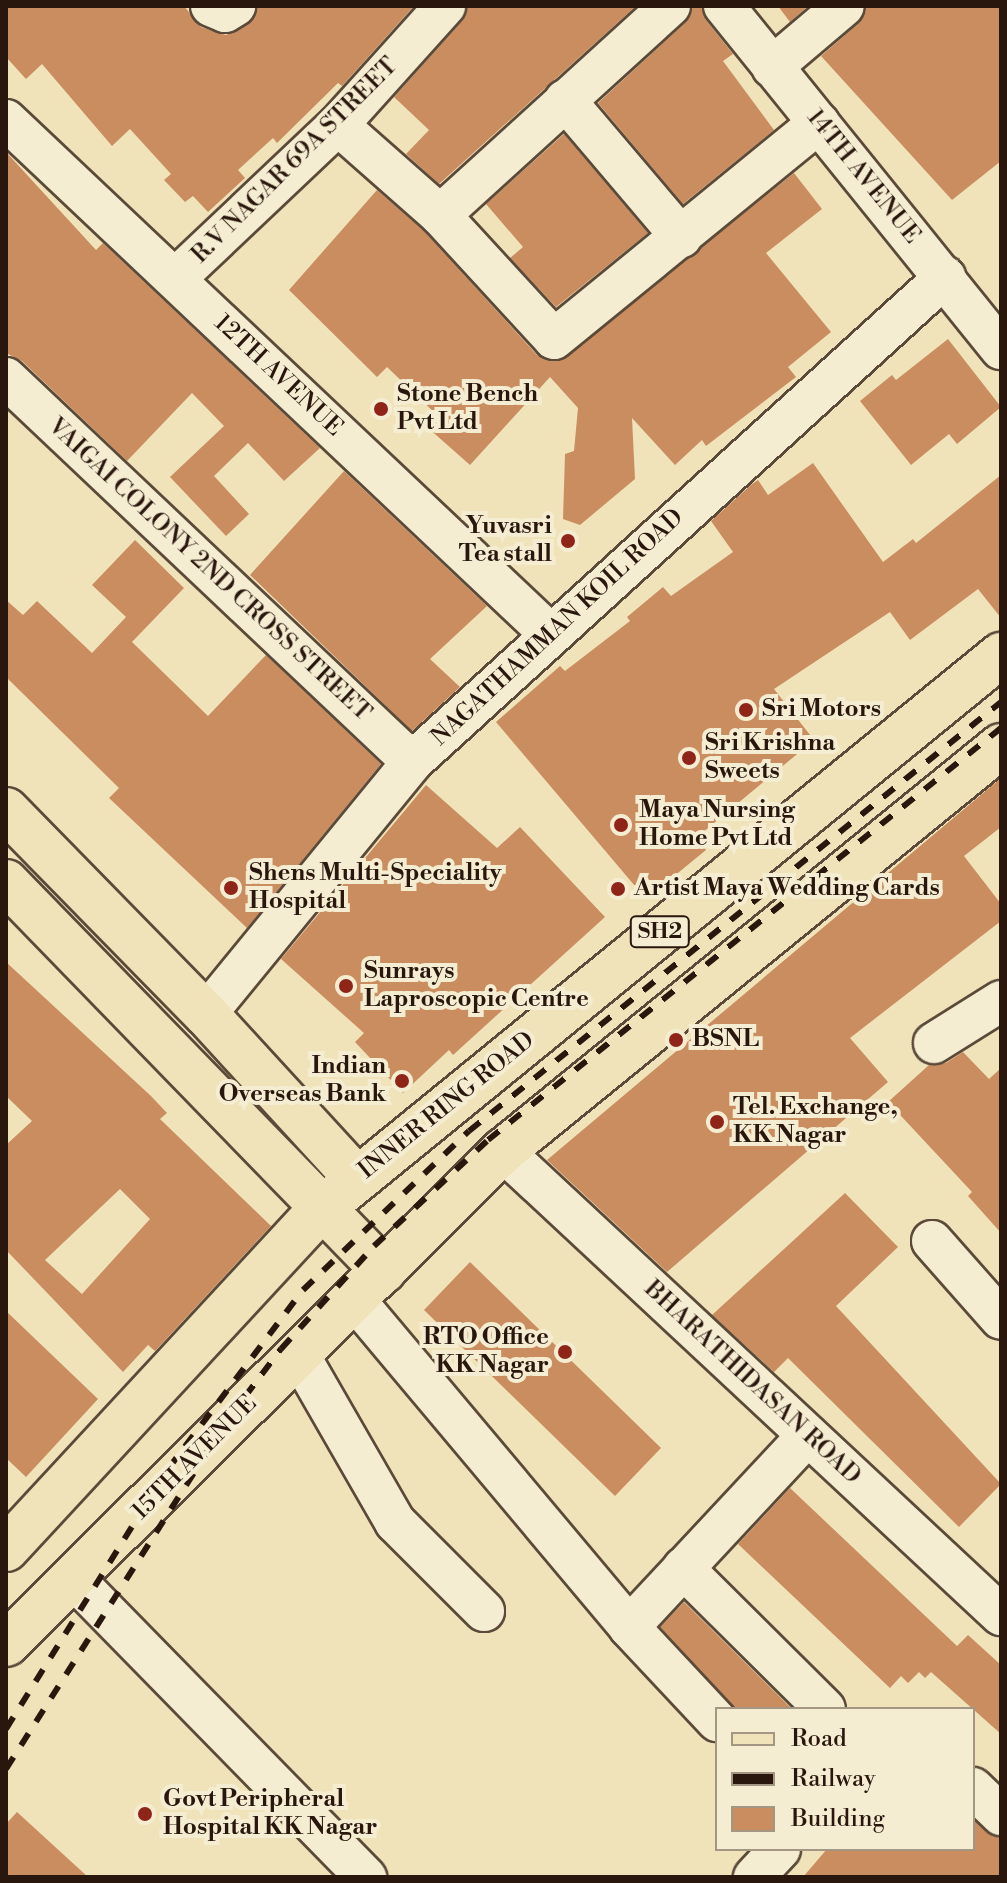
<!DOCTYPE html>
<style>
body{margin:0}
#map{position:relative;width:1007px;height:1883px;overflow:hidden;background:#f0e3ba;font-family:"Libre Bodoni",serif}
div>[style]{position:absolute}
.building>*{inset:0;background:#ca8d60}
.roads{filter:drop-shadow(2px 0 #5b4a39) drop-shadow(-2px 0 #5b4a39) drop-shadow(0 2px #5b4a39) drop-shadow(0 -2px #5b4a39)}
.minor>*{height:40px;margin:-20px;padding:0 20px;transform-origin:20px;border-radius:20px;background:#f5edd2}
.major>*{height:44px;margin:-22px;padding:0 22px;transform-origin:22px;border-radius:22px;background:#f0e3ba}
.rail>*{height:6px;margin-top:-3px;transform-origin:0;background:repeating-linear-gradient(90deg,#29170e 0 14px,transparent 0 28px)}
.dots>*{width:22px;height:22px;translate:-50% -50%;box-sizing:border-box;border:4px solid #f5edd2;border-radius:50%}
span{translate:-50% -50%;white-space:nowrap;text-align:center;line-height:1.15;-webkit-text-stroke:8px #f5edd2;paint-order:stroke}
.shield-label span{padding:2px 6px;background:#f5edd2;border:2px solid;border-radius:6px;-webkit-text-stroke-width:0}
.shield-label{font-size:22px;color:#29170e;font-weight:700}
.street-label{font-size:24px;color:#29170e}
.poi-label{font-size:24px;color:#29170e;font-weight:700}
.left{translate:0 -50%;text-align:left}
.right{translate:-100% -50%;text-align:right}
.frame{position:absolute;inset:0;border:8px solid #29170e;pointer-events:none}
.legend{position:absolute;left:715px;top:1707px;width:260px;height:144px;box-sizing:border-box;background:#f5edd2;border:2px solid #a39784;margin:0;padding:10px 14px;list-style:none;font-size:24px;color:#29170e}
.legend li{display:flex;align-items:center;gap:16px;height:40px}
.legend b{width:40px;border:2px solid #a39784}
</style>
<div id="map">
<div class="building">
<div style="clip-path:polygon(6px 6px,184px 6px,201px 27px,226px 35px,247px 25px,258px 6px,414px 6px,342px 86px,338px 83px,277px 143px,273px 138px,238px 170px,245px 178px,208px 212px,193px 196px,185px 202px,164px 180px,171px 174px,130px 129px,112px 146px,42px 64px,26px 79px,6px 57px)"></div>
<div style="clip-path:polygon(467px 6px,636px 6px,439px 184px,406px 154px,429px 130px,394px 97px,462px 21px)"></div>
<div style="clip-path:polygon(692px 6px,702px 6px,706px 20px,733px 54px,723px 61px,774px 130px,683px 204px,598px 103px,685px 23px)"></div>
<div style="clip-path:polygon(778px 6px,808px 6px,790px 22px)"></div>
<div style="clip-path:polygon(866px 6px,1001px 6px,1001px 161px,952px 200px,821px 56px,859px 23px)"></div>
<div style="clip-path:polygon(564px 134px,648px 233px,556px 307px,510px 258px,523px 247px,486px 204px)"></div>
<div style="clip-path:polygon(6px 152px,96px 250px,103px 243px,320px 448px,284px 481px,248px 443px,214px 476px,249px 514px,226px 536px,170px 477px,224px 426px,192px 393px,127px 461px,22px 361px,6px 353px)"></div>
<div style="clip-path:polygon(794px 173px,822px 209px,766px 253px,831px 332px,788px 367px,796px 377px,706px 446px,702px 440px,675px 465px,632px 418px,635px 479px,580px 525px,563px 519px,565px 454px,574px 451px,578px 408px,550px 377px,470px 465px,427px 427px,438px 416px,387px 367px,377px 377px,289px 290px,377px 190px,424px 231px,537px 355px,559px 361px)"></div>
<div style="clip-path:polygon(948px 339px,1001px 407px,957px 444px,949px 434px,911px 465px,860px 401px,892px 375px,896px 380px)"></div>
<div style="clip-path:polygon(813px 463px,883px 562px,913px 539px,916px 543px,1001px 475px,1001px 618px,978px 589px,910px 640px,890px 612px,774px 689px,814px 740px,696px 838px,706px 850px,646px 899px,496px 722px,560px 666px,565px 671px,630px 621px,627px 617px,663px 587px,671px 596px,733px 552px,711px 521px,752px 484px,758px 480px,768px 495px)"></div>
<div style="clip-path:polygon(344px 471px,487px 606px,430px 659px,460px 687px,412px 731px,250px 575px)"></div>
<div style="clip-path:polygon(135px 540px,184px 588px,132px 642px,208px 716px,266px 655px,381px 764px,247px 928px,109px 798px,119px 788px,6px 677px,6px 600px,23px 615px,37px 601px,92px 653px,126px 617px,92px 585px)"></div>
<div style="clip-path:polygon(1001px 778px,1001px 827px,964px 856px,1001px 904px,1001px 921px,850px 1038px,888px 1082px,667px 1272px,547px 1160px)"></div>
<div style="clip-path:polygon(426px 785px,497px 848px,520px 827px,605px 917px,453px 1055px,449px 1050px,403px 1093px,355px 1042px,364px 1033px,281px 959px)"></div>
<div style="clip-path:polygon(evenodd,6px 962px,151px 1096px,167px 1113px,160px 1119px,271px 1226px,155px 1351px,148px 1345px,123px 1372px,6px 1250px,6px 1145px,32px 1121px,6px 1096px,6px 962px,120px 1189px,150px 1219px,82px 1294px,45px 1260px,120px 1189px)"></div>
<div style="clip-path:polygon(963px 1052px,989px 1079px,1001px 1068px,1001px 1233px,968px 1196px,972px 1192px,888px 1102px,929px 1065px,946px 1063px)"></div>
<div style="clip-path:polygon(845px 1193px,898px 1247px,836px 1306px,1001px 1484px,959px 1527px,788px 1358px,774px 1372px,712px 1315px)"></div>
<div style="clip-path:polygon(470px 1262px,661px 1448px,615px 1496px,424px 1310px)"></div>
<div style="clip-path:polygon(6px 1311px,98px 1399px,26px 1477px,6px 1458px)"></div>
<div style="clip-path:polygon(790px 1488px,957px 1646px,968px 1635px,1001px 1665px,1001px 1734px,931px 1672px,925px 1678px,919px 1672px,908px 1683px,901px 1676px,890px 1688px,738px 1544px)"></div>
<div style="clip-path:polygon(684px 1602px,792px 1709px,736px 1709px,660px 1627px)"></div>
<div style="clip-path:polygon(17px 1812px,88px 1877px,6px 1877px,6px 1824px)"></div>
<div style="clip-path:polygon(973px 1820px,1001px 1837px,1001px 1877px,803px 1877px,827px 1849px,973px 1849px)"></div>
</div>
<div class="roads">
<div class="minor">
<div style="left:211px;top:6px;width:15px;rotate:23deg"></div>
<div style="left:225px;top:12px;width:12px;rotate:-31deg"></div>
<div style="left:670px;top:6px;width:311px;rotate:137.7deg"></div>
<div style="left:440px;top:215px;width:168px;rotate:47.4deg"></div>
<div style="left:554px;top:339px;width:342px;rotate:-39.2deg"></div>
<div style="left:724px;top:6px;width:441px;rotate:51.1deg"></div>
<div style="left:772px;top:67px;width:94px;rotate:-40.3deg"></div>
<div style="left:565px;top:100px;width:180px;rotate:49.7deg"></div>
<div style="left:6px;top:120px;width:747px;rotate:43.37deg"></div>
<div style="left:338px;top:125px;width:136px;rotate:41.4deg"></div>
<div style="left:175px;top:279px;width:224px;rotate:-43.4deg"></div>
<div style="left:338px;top:125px;width:160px;rotate:-48deg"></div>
<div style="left:6px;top:378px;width:559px;rotate:43.4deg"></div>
<div style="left:206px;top:1014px;width:325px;rotate:-50.7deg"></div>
<div style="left:412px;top:762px;width:721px;rotate:-42.3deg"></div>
<div style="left:934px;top:1043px;width:79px;rotate:-32.1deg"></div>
<div style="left:503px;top:1151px;width:681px;rotate:42.98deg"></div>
<div style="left:932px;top:1241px;width:104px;rotate:48.5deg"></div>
<div style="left:355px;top:1300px;width:427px;rotate:50deg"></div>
<div style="left:629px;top:1627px;width:129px;rotate:46.9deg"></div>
<div style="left:299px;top:1355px;width:193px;rotate:60.1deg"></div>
<div style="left:395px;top:1522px;width:126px;rotate:45deg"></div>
<div style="left:683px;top:1568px;width:200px;rotate:44.8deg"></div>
<div style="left:73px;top:1578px;width:419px;rotate:45.6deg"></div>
<div style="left:629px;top:1627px;width:262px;rotate:-47deg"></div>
<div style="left:973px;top:1788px;width:39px;rotate:44deg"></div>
<div style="left:754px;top:1877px;width:38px;rotate:-47deg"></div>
</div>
<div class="major">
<div style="left:6px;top:810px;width:286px;rotate:45.6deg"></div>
<div style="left:206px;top:1014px;width:224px;rotate:47.5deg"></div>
<div style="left:6px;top:882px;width:542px;rotate:45.82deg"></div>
<div style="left:6px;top:1549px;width:462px;rotate:-47.2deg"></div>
<div style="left:320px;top:1210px;width:879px;rotate:-39.18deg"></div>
<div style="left:6px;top:1644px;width:700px;rotate:-44.77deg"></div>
<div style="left:503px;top:1151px;width:642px;rotate:-39.12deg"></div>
</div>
</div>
<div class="rail">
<div style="left:6px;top:1729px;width:306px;rotate:-58.1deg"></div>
<div style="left:168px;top:1469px;width:224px;rotate:-53deg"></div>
<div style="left:303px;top:1290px;width:230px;rotate:-43.8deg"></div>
<div style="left:469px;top:1131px;width:683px;rotate:-38.88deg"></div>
<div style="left:6px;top:1769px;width:414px;rotate:-57.6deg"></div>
<div style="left:228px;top:1419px;width:88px;rotate:-52.9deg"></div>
<div style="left:281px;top:1349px;width:139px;rotate:-47.9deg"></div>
<div style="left:374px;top:1246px;width:156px;rotate:-42.9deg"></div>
<div style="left:488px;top:1140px;width:658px;rotate:-38.77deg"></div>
</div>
<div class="dots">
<div style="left:381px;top:409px;background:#8f2418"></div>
<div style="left:568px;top:541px;background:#8f2418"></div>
<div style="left:746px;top:710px;background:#8f2418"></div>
<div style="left:689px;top:758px;background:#8f2418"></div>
<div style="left:621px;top:825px;background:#8f2418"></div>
<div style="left:231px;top:888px;background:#8f2418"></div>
<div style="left:618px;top:889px;background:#8f2418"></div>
<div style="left:346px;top:986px;background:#8f2418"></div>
<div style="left:676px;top:1040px;background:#8f2418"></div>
<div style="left:402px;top:1081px;background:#8f2418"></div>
<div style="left:717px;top:1122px;background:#8f2418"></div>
<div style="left:565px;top:1352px;background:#8f2418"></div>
<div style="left:145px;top:1814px;background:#8f2418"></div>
</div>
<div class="shield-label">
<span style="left:660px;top:932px">SH2</span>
</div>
<div class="street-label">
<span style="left:295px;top:161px;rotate:-45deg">R.V NAGAR 69A STREET</span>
<span style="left:863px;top:177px;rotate:51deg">14TH AVENUE</span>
<span style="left:278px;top:376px;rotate:43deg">12TH AVENUE</span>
<span style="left:209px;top:570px;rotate:43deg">VAIGAI COLONY 2ND CROSS STREET</span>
<span style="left:558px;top:628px;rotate:-43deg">NAGATHAMMAN KOIL ROAD</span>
<span style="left:447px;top:1106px;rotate:-39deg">INNER RING ROAD</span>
<span style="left:752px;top:1383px;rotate:43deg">BHARATHIDASAN ROAD</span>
<span style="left:195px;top:1458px;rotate:-45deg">15TH AVENUE</span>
</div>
<div class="poi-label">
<span class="left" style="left:397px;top:409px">Stone Bench<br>Pvt Ltd</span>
<span class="right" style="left:552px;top:541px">Yuvasri<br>Tea stall</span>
<span class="left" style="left:762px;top:710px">Sri Motors</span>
<span class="left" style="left:705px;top:758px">Sri Krishna<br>Sweets</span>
<span class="left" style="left:639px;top:825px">Maya Nursing<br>Home Pvt Ltd</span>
<span class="left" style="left:249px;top:888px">Shens Multi-Speciality<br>Hospital</span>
<span class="left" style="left:634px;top:889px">Artist Maya Wedding Cards</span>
<span class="left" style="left:364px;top:986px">Sunrays<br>Laproscopic Centre</span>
<span class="left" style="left:692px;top:1040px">BSNL</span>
<span class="right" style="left:386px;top:1081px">Indian<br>Overseas Bank</span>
<span class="left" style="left:733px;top:1122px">Tel. Exchange,<br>KK Nagar</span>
<span class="right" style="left:549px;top:1352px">RTO Office<br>KK Nagar</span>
<span class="left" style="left:163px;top:1814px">Govt Peripheral<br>Hospital KK Nagar</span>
</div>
<div class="frame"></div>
<ul class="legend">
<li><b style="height:10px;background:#f0e3ba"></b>Road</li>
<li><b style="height:10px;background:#29170e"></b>Railway</li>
<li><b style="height:22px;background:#ca8d60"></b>Building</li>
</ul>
</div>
